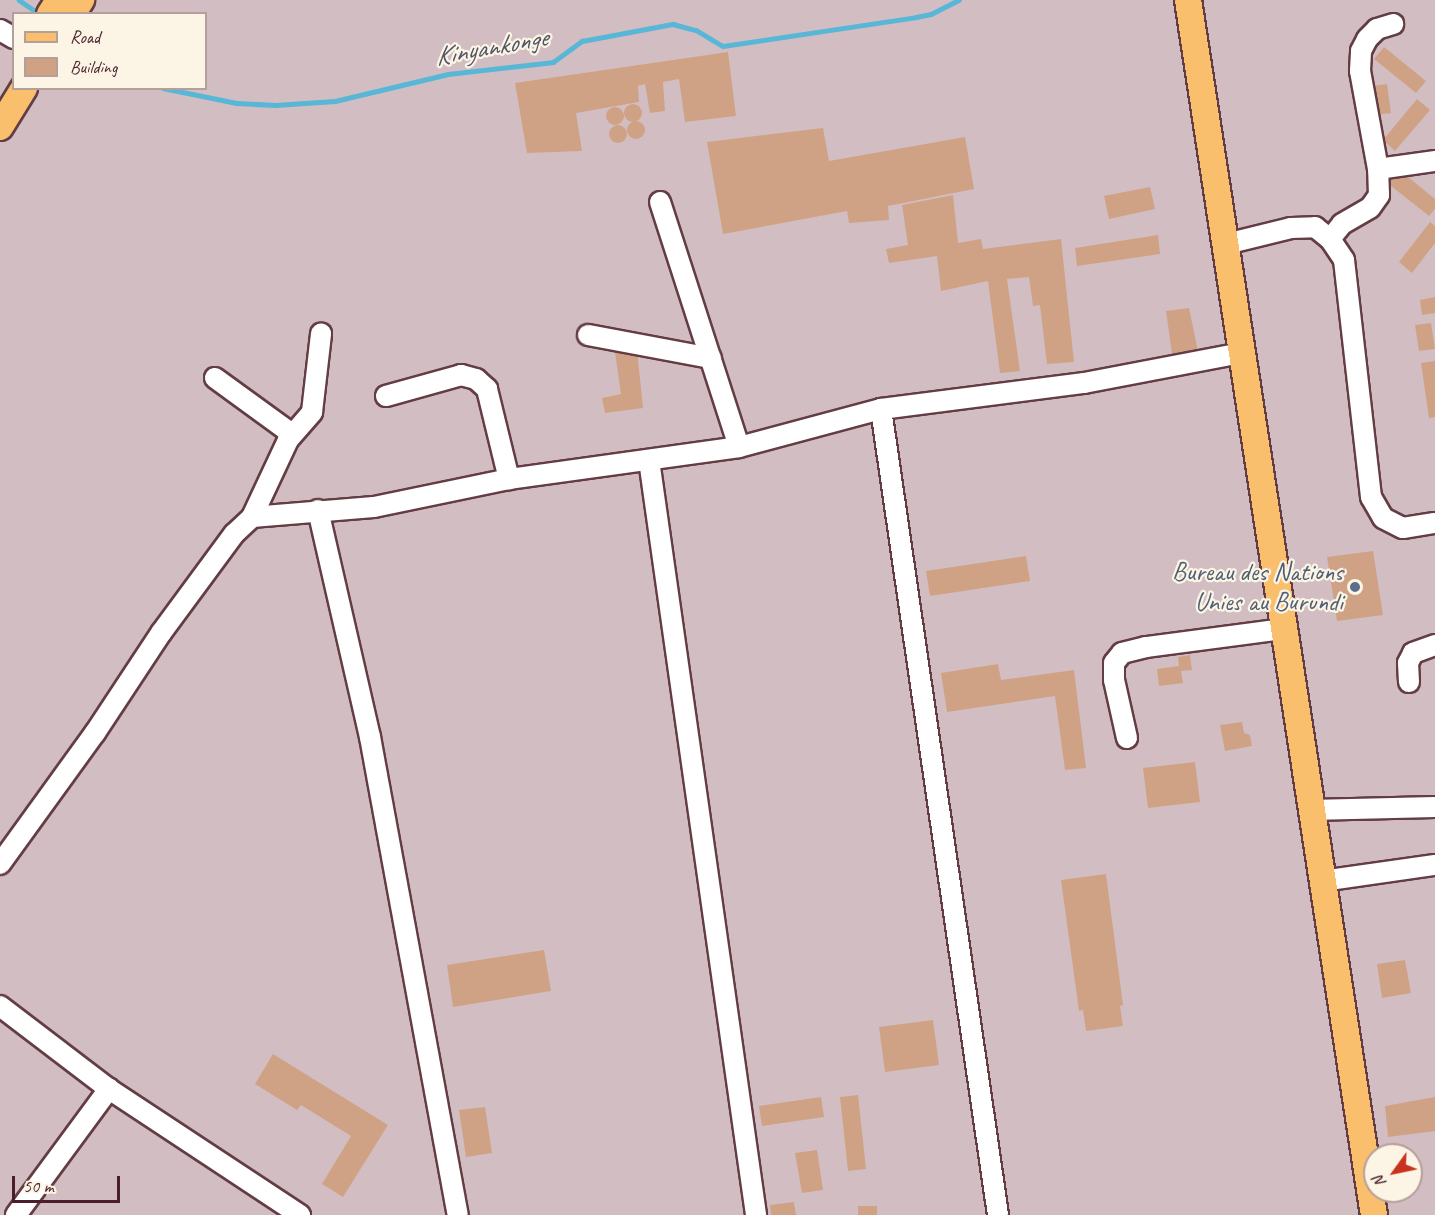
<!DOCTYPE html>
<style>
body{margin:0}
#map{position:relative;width:1435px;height:1215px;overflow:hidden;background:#f8e9d2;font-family:Caveat,sans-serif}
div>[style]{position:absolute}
.industrial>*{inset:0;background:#d2bec2}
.stream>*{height:4.5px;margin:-2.25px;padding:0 2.25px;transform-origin:2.25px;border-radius:2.25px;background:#58b7d6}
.building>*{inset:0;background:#d0a285}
.round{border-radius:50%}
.roads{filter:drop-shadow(2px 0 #643d44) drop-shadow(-2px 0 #643d44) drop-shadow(0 2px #643d44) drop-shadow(0 -2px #643d44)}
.minor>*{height:20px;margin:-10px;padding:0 10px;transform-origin:10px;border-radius:10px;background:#fff}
.major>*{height:26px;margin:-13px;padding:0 13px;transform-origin:13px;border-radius:13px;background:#f9bf6d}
.dots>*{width:16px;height:16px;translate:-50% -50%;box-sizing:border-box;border:3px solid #fcf5e5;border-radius:50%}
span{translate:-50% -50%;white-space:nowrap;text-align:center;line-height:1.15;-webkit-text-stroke:4.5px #fcf5e5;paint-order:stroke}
.service-label{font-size:26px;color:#4e5e75}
.right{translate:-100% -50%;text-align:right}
.water-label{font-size:27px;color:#4f5467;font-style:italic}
.legend{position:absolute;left:12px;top:12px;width:195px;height:78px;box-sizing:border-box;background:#fcf5e5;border:2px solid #b59f9b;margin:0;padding:8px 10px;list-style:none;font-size:18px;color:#4a1f2b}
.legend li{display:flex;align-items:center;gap:12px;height:30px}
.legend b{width:30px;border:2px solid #b59f9b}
.north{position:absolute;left:1363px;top:1143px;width:60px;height:60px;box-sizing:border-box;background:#fcf5e5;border:2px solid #b59f9b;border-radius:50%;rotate:237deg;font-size:16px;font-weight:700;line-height:24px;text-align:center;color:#4a1f2b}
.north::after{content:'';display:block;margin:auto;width:21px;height:27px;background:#c8321e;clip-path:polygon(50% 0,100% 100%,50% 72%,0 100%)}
.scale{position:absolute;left:12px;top:1176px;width:108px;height:27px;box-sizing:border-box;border:3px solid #4a1f2b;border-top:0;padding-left:8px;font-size:18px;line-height:21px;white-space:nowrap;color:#4a1f2b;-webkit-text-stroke:4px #fcf5e5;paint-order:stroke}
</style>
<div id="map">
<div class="industrial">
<div style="clip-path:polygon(evenodd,0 0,1435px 0,1435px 1215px,0 1215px,0 0,14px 14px,206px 14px,206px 88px,14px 88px,14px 14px,0 0,1375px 1155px,1411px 1155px,1411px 1191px,1375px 1191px,1375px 1155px)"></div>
</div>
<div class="stream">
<div style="left:19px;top:0;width:25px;rotate:34deg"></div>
<div style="left:163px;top:88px;width:76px;rotate:11.5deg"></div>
<div style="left:237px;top:103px;width:38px;rotate:3deg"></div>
<div style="left:275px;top:105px;width:60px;rotate:-3.8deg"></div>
<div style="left:335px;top:101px;width:116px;rotate:-13.4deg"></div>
<div style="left:448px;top:74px;width:106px;rotate:-6.5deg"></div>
<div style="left:553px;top:62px;width:36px;rotate:-36deg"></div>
<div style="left:582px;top:41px;width:93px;rotate:-10.6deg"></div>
<div style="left:673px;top:24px;width:24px;rotate:15deg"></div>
<div style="left:696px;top:30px;width:31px;rotate:31deg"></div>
<div style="left:723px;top:46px;width:195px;rotate:-8.5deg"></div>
<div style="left:916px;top:17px;width:15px;rotate:-11deg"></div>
<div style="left:931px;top:14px;width:31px;rotate:-27deg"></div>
</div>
<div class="building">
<div style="clip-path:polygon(1384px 47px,1426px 81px,1416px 93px,1374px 59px)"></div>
<div style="clip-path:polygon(728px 52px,736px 116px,685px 122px,679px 79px,663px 82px,665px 111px,650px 113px,645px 84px,638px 86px,639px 102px,576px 113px,582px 151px,527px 153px,515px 83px)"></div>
<div style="clip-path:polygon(1387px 84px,1391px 113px,1374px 115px,1371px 86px)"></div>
<div style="clip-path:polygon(1417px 99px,1430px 110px,1395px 151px,1383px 140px)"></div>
<div class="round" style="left:624px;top:104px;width:18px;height:18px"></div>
<div class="round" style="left:606px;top:107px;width:18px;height:18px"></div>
<div class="round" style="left:627px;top:121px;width:18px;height:18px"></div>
<div class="round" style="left:609px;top:125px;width:18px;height:18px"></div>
<div style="clip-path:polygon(823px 128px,829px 161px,965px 137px,974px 189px,888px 206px,889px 220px,849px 223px,847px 211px,723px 234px,707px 142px)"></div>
<div style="clip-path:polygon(1397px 168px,1435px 199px,1435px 209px,1429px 216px,1386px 182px)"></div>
<div style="clip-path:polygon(1150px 187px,1155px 209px,1109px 219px,1104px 196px)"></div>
<div style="clip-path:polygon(953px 195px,958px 243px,981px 239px,983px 249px,1061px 239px,1074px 362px,1047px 364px,1040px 305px,1033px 306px,1029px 277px,1007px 279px,1020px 371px,1000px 373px,988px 281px,941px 291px,937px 256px,889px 263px,886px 249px,908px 245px,902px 205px)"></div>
<div style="clip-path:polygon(1430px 222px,1435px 226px,1435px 243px,1412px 273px,1399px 262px)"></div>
<div style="clip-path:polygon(1158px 235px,1160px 254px,1077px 266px,1075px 248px)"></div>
<div style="clip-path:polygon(1435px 297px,1435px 313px,1422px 315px,1420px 300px)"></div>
<div style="clip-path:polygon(1189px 308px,1199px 356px,1173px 361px,1166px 311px)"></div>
<div style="clip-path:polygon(1431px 323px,1435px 349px,1419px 351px,1415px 325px)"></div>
<div style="clip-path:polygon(637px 350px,643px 408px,605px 413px,602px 398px,621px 394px,615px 352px)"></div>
<div style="clip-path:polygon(1435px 361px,1435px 417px,1429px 418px,1421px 363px)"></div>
<div style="clip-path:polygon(1373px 551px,1383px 615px,1337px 621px,1327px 557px)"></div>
<div style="clip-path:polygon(1026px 556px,1030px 581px,930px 596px,926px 571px)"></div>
<div style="clip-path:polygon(1190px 655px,1192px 670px,1181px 671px,1183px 683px,1159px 686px,1157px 669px,1179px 666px,1178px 657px)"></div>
<div style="clip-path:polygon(998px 664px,1001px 680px,1074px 670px,1086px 768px,1065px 770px,1055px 696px,947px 712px,941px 673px)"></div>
<div style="clip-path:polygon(1242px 722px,1244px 733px,1250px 735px,1252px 746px,1225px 751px,1220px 725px)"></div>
<div style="clip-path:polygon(1195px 762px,1200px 802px,1148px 808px,1143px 768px)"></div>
<div style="clip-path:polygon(1106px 874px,1123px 1005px,1120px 1006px,1123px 1026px,1086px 1031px,1083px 1010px,1079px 1011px,1061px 880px)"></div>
<div style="clip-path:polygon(544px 950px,551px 991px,453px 1007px,447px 965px)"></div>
<div style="clip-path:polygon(1405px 960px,1411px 993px,1382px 998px,1377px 964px)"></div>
<div style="clip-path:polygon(933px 1020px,939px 1065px,885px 1072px,879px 1027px)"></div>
<div style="clip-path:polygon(273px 1054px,388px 1125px,343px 1197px,322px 1184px,351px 1136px,301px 1105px,297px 1110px,255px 1084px)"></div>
<div style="clip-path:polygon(858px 1095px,866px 1169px,848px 1171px,840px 1097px)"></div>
<div style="clip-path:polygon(821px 1097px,824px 1117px,762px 1126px,759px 1106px)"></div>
<div style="clip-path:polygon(1435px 1097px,1435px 1131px,1388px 1137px,1385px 1106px)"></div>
<div style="clip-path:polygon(485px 1107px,492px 1153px,466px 1157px,459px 1110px)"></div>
<div style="clip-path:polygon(817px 1150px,823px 1190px,802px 1193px,795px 1153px)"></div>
<div style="clip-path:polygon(794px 1202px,796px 1215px,771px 1215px,770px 1205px)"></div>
<div style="clip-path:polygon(858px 1206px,877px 1206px,877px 1215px,858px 1215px)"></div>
</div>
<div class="roads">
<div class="minor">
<div style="left:0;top:30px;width:16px;rotate:30deg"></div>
<div style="left:1378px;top:169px;width:100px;rotate:-100.4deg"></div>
<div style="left:1360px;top:71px;width:20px;rotate:-87deg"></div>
<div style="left:1361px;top:51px;width:13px;rotate:-63deg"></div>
<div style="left:1367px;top:39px;width:14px;rotate:-45deg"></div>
<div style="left:1377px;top:29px;width:17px;rotate:-17deg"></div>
<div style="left:660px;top:202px;width:257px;rotate:72.1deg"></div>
<div style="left:1330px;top:239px;width:19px;rotate:-51deg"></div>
<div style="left:1342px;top:224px;width:32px;rotate:-30deg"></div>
<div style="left:1370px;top:208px;width:16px;rotate:-55deg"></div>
<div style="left:1379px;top:195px;width:26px;rotate:-92deg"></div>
<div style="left:1378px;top:169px;width:58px;rotate:-8deg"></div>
<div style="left:1226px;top:244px;width:67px;rotate:-13.8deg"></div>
<div style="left:1291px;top:228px;width:24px;rotate:-2deg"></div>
<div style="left:1315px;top:227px;width:19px;rotate:39deg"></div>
<div style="left:1330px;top:239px;width:25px;rotate:56deg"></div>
<div style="left:1344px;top:260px;width:239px;rotate:83.5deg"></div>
<div style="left:1371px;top:497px;width:24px;rotate:60deg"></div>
<div style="left:1383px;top:518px;width:22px;rotate:27deg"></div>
<div style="left:1403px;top:528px;width:32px;rotate:-9deg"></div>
<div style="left:588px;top:335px;width:125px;rotate:10.6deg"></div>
<div style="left:215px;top:378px;width:95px;rotate:36deg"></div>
<div style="left:386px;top:396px;width:78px;rotate:-15.6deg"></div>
<div style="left:461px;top:375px;width:16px;rotate:15deg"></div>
<div style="left:476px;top:379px;width:15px;rotate:42deg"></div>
<div style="left:487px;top:389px;width:93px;rotate:76.3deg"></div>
<div style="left:881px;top:409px;width:814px;rotate:81.74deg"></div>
<div style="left:649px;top:460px;width:763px;rotate:81.93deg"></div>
<div style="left:318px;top:510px;width:233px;rotate:77.1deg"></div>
<div style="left:370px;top:737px;width:486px;rotate:79.6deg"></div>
<div style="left:252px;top:517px;width:85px;rotate:-64.9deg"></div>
<div style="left:288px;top:440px;width:37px;rotate:-49deg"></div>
<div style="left:312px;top:412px;width:79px;rotate:-83.4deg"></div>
<div style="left:1409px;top:682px;width:19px;rotate:-93deg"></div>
<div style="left:1408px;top:663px;width:11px;rotate:-63deg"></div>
<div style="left:1413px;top:653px;width:23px;rotate:-20deg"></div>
<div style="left:1127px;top:738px;width:59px;rotate:-102.6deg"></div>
<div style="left:1114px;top:680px;width:17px;rotate:-90deg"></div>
<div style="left:1114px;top:663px;width:13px;rotate:-51deg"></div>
<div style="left:1122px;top:653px;width:25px;rotate:-14deg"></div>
<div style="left:1146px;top:647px;width:137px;rotate:-7.5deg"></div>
<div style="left:1310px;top:810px;width:125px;rotate:-1.4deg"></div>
<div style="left:0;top:864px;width:162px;rotate:-54.1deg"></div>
<div style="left:95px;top:733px;width:120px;rotate:-56.6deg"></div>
<div style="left:161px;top:633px;width:123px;rotate:-53.6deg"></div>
<div style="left:234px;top:534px;width:25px;rotate:-43deg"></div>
<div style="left:252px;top:517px;width:122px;rotate:-4.7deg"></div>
<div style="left:374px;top:507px;width:138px;rotate:-11.7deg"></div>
<div style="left:509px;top:479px;width:232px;rotate:-7.9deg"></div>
<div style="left:739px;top:447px;width:147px;rotate:-15deg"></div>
<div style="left:881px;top:409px;width:205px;rotate:-7.3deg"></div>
<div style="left:1084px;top:383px;width:160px;rotate:-10.8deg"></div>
<div style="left:1322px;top:881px;width:114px;rotate:-8.1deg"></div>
<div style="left:0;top:1006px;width:137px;rotate:37.3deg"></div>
<div style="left:109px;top:1089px;width:229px;rotate:33.4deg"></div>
<div style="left:16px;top:1215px;width:157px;rotate:-53.6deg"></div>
</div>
<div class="major">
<div style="left:1188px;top:0;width:1229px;rotate:81.3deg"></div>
<div style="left:50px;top:14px;width:17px;rotate:-57deg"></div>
<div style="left:72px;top:14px;width:17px;rotate:-57deg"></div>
<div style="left:0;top:127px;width:46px;rotate:-58.4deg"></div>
</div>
</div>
<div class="dots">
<div style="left:1355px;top:587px;background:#5c6f8a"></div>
</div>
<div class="service-label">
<span class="right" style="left:1343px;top:587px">Bureau des Nations<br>Unies au Burundi</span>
</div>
<div class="water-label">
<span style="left:491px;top:47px;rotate:-10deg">Kinyankonge</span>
</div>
<ul class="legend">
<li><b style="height:8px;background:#f9bf6d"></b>Road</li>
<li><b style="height:16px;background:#d0a285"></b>Building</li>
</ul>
<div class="north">N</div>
<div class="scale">50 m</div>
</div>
